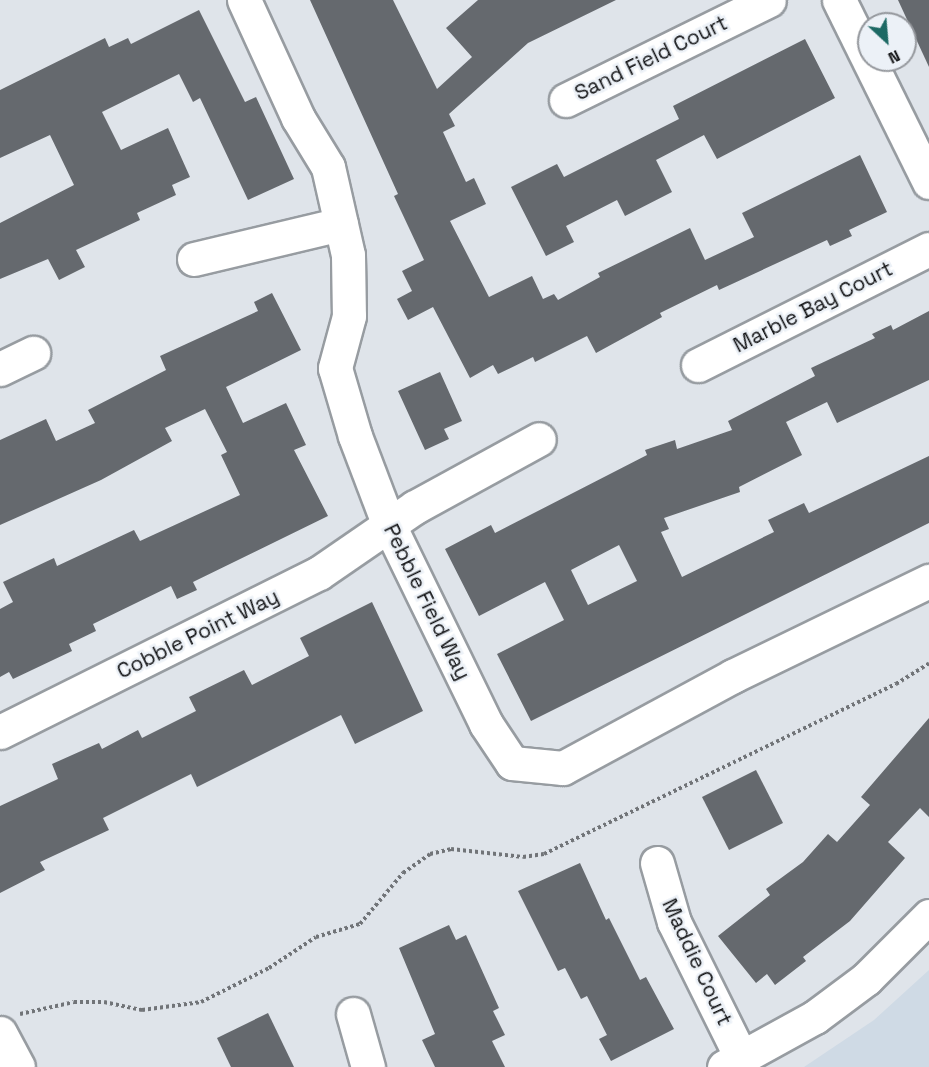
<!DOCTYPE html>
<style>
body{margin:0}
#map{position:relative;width:929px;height:1067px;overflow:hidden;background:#dfe4ea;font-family:"Space Grotesk",sans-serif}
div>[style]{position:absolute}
.built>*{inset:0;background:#cfdae5}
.building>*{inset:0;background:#65696e}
.path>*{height:4px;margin-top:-2px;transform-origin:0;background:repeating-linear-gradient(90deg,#717478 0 3px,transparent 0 6px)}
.roads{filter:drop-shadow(2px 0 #979ca1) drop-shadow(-2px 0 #979ca1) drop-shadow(0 2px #979ca1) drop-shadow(0 -2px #979ca1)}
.minor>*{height:33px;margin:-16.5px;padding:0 16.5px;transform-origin:16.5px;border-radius:16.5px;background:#fff}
span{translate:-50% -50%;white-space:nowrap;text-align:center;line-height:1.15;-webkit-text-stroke:5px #ecf1f7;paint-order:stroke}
.street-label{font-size:21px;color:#121315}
.north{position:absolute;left:857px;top:12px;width:60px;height:60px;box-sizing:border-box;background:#ecf1f7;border:2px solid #95989d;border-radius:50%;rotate:154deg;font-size:16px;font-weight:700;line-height:24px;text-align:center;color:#121315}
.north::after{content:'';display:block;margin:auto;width:21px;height:27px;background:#1d6964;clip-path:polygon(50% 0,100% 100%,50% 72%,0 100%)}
</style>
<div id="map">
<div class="built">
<div style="clip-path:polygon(929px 970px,929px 1067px,804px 1067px,874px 1020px)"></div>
</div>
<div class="building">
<div style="clip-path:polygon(310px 0,393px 0,437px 89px,472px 57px,446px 28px,478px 0,616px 0,528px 43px,449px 114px,455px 126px,443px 132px,466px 182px,474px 178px,486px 204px,450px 221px,489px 297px,532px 276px,543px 299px,554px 294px,558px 300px,600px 277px,598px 273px,690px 228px,705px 260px,754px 237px,742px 213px,860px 155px,887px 212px,849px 230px,852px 236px,830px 246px,827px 240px,719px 290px,717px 285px,660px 313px,662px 317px,596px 353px,587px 336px,535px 362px,533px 357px,498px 374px,493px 365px,470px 378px,433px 307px,408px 320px,397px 299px,412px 291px,402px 271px,424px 260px,394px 196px,398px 194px)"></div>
<div style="clip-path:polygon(898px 0,929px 0,929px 67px,904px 13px)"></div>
<div style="clip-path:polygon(199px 10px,245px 102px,256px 97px,294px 179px,248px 200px,200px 98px,193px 102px,179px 74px,102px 112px,121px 150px,168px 128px,190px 177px,172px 185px,176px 195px,137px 213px,140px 220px,76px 250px,85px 267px,59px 280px,48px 259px,0 279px,0 223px,74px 185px,50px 135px,0 158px,0 90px,105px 38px,109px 47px,128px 38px,131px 44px)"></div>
<div style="clip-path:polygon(805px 39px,835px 98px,717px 159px,704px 135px,656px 160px,672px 192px,625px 216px,617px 200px,566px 226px,574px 242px,546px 256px,511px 187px,557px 164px,564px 177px,679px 119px,673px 106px)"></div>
<div style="clip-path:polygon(272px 293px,301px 350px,226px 387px,243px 423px,286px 403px,306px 445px,294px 450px,328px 516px,193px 582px,197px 590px,177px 599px,171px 586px,93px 624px,96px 631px,69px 644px,72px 651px,13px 679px,9px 672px,0 677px,0 609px,13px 602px,3px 582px,54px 558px,57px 566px,134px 530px,140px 541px,240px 495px,221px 455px,227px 452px,205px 409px,165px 428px,172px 441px,101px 480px,0 525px,0 440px,46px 419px,56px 441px,95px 423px,88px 410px,166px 370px,160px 356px,258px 311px,254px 302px)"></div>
<div style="clip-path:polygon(evenodd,929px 311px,929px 380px,837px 423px,827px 402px,786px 422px,802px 455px,739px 487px,740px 492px,664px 518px,669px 529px,661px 532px,682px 577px,774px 532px,768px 520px,804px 503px,809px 513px,929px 456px,929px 523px,531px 721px,497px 654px,564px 620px,545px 582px,479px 616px,445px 549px,491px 525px,495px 533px,647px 455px,645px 450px,675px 440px,677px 449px,732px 430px,728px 421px,815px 376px,811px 368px,875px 338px,872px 334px,891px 325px,893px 330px,929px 311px,619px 545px,637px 581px,588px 605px,571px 570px,619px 545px)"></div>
<div style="clip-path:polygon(440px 372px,462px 421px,444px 429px,449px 439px,425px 450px,398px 391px)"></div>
<div style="clip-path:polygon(372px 602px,423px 711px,355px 744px,341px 715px,197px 787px,191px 774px,103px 818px,109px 830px,40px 862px,45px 870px,0 893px,0 806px,58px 779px,52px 764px,99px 743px,102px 749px,138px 730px,142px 738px,196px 711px,189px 697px,244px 670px,252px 685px,309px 656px,300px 638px)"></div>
<div style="clip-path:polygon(929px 718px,929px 817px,920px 808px,888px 842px,905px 858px,850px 921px,803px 957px,806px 961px,775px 985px,767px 974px,756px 983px,718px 936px,770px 895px,766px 889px,803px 862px,828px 834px,837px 842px,870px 805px,861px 797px)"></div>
<div style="clip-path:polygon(756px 770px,783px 823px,729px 850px,702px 797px)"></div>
<div style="clip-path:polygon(580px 863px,606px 920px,609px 918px,640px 980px,646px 977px,674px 1029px,611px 1061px,599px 1039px,607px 1035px,587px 996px,581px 999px,565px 968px,558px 971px,518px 891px)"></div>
<div style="clip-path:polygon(449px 925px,456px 940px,466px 935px,499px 1008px,493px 1011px,505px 1035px,492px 1041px,505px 1067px,435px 1067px,422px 1040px,435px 1034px,399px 948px)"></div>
<div style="clip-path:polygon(268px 1013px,294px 1067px,231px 1067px,217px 1038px)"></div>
</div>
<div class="path">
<div style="left:20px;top:1014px;width:55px;rotate:-12.5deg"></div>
<div style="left:74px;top:1002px;width:30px"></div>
<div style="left:104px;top:1002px;width:39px;rotate:12deg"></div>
<div style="left:142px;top:1010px;width:60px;rotate:-7.7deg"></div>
<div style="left:201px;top:1002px;width:76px;rotate:-26.6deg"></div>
<div style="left:269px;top:968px;width:56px;rotate:-33.4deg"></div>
<div style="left:316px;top:937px;width:46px;rotate:-16.5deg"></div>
<div style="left:360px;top:924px;width:67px;rotate:-49.9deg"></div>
<div style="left:403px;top:873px;width:33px;rotate:-35deg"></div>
<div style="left:430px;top:854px;width:22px;rotate:-13deg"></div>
<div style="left:451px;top:849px;width:72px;rotate:6.3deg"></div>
<div style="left:523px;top:857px;width:21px;rotate:-8deg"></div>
<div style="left:544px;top:854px;width:391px;rotate:-25.8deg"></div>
<div style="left:896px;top:684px;width:39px;rotate:-32deg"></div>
</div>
<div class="roads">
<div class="minor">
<div style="left:244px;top:0;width:130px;rotate:65.4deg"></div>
<div style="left:298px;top:118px;width:57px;rotate:58.5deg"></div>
<div style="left:328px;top:167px;width:90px;rotate:77.2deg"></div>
<div style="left:348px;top:255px;width:61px;rotate:89.1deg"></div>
<div style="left:349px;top:316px;width:54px;rotate:105.1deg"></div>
<div style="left:335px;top:368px;width:71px;rotate:73.6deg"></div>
<div style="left:355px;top:436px;width:93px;rotate:69.2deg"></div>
<div style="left:388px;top:523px;width:224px;rotate:64deg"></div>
<div style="left:486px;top:724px;width:47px;rotate:56.3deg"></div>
<div style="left:512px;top:763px;width:51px;rotate:5.6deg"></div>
<div style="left:563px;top:768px;width:193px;rotate:-28.4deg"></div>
<div style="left:733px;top:676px;width:218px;rotate:-25.9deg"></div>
<div style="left:839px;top:0;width:203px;rotate:63.7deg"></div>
<div style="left:566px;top:100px;width:226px;rotate:-26.2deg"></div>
<div style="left:194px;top:259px;width:151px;rotate:-13.4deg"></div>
<div style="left:698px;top:365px;width:258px;rotate:-26.7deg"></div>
<div style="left:0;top:369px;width:37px;rotate:-26deg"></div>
<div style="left:0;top:732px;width:356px;rotate:-26.5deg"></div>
<div style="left:319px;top:573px;width:116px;rotate:-34.5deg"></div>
<div style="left:415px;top:507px;width:141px;rotate:-28.7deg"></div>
<div style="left:657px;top:863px;width:61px;rotate:73.9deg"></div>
<div style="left:674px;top:922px;width:153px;rotate:63.6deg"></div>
<div style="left:353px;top:1014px;width:55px;rotate:74.2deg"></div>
<div style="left:0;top:1033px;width:38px;rotate:62deg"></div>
<div style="left:724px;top:1067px;width:104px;rotate:-28.8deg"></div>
<div style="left:815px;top:1017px;width:64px;rotate:-36.7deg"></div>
<div style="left:866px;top:979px;width:89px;rotate:-45deg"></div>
</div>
</div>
<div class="street-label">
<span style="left:651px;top:58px;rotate:-26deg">Sand Field Court</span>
<span style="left:813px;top:307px;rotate:-27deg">Marble Bay Court</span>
<span style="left:427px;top:602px;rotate:64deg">Pebble Field Way</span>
<span style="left:198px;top:634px;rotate:-26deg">Cobble Point Way</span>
<span style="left:697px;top:962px;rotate:65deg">Maddie Court</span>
</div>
<div class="north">N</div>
</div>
